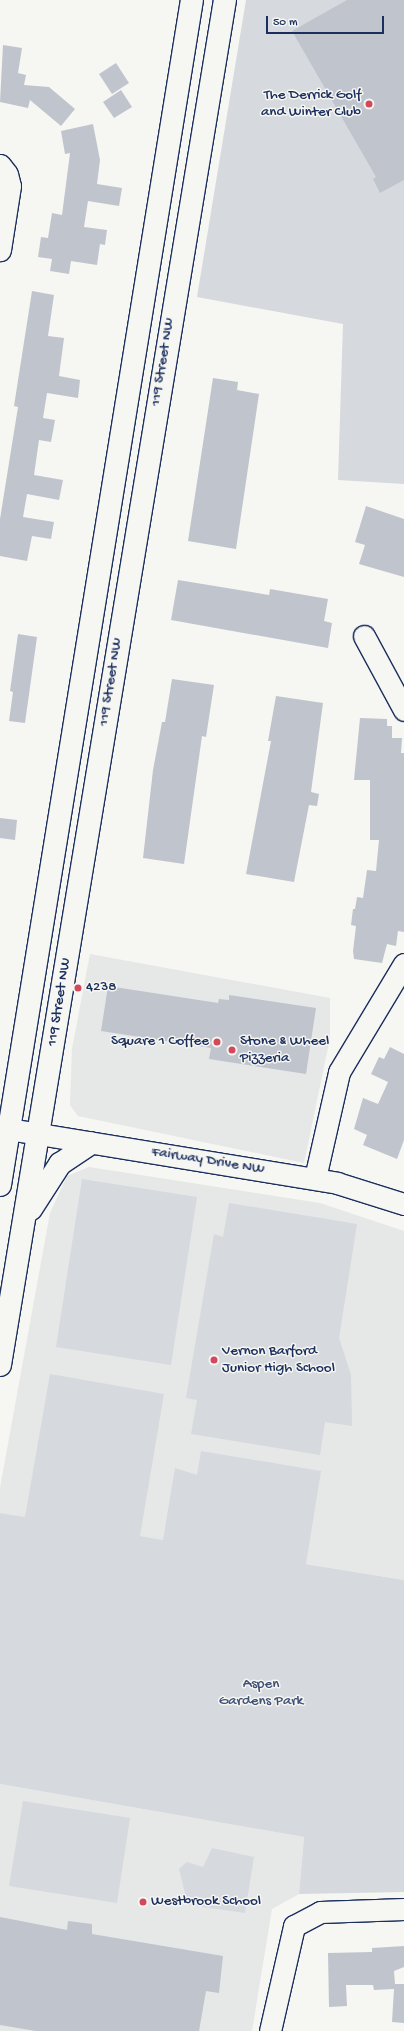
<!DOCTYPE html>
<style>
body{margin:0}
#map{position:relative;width:404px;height:2031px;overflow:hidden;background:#f6f6f2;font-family:"Gochi Hand",sans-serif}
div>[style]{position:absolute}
.built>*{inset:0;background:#e6e7e7}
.green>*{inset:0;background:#d6d9dd}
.building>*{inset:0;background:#c0c4cd}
.roads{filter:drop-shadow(1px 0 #1b2f5e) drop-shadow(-1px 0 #1b2f5e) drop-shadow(0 1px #1b2f5e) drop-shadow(0 -1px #1b2f5e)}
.minor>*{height:21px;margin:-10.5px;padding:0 10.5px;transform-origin:10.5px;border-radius:10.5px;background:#f6f6f2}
.major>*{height:22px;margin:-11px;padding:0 11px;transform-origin:11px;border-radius:11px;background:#f6f6f2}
.dots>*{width:11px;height:11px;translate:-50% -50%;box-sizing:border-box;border:2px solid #f6f6f2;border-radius:50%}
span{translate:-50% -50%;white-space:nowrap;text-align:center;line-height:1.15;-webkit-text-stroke:3px #f6f6f2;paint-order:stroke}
.poi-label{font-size:15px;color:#1b2f5e}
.right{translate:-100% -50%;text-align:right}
.left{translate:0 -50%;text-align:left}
.street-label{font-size:15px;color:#1b2f5e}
.park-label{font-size:15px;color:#405177}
.scale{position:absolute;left:266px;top:16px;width:118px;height:18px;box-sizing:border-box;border:2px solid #1b2f5e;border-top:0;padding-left:5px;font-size:12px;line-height:14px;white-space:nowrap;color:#1b2f5e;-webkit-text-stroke:3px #f6f6f2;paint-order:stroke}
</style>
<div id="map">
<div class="built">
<div style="clip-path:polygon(90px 954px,330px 998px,330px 1038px,304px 1163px,78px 1116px,70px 1105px,72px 1049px)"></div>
<div style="clip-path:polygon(89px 1167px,320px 1203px,404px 1231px,404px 1580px,0 1513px,0 1488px,50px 1213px,67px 1176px)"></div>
<div style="clip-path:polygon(0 1784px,304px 1837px,299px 1894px,272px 1909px,252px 2031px,0 2031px)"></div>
</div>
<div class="green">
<div style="clip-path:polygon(246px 0,404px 0,404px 484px,338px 480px,343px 324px,197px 297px)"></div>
<div style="clip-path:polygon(82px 1179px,197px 1197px,171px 1365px,56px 1347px)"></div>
<div style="clip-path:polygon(229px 1203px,357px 1224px,339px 1338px,351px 1375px,352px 1426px,325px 1422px,320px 1455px,191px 1434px,197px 1400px,186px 1398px,214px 1234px,223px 1237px)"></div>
<div style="clip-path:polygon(50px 1374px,164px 1394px,140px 1536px,163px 1540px,175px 1468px,197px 1475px,201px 1451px,321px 1471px,306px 1564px,404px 1580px,404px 1892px,299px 1894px,304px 1837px,0 1784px,0 1513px,25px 1517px)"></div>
<div style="clip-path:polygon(23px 1801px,130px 1818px,117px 1903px,9px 1886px)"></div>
<div style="clip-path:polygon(212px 1848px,254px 1857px,245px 1913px,188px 1905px,179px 1869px,187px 1862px,203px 1867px)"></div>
</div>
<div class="building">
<div style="clip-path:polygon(347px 0,404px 0,404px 180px,380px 193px,373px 179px,376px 177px,292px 31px)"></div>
<div style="clip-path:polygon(3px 45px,22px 48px,18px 73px,26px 75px,24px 85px,49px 87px,75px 109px,61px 126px,30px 100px,28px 108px,0 102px)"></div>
<div style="clip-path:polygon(116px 63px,129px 83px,112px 94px,99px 74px)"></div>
<div style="clip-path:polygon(121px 90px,132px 107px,114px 118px,103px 102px)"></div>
<div style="clip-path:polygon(93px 124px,100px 160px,97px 184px,122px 188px,119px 206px,88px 201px,84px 227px,107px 230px,105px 245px,100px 244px,97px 265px,71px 261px,69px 274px,50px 271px,52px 259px,38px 257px,41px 237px,48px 238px,52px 213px,62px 215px,70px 153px,65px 154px,61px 131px)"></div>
<div style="clip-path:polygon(32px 291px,54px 295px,48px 336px,64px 338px,59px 376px,80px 380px,78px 398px,47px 393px,43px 418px,55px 420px,51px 442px,39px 440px,34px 475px,63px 480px,59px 500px,27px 494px,23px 517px,54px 522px,51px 539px,32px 536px,27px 561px,0 556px,0 519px,18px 407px,14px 406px)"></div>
<div style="clip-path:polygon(213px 378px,238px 382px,237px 390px,259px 394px,236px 549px,188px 541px)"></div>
<div style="clip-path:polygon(366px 506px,404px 519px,404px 577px,359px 564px,365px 545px,355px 542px)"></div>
<div style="clip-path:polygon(178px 580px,269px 595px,270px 589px,328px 599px,324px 621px,332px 623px,328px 648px,171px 620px)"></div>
<div style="clip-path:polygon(18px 634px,37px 637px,25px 723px,9px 721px,13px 692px,10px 691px)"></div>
<div style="clip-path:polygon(172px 679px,214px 685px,206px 737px,202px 736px,184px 864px,143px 858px,153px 770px,162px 722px,165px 722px)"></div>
<div style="clip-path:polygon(276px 696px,323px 703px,311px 792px,319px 794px,317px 806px,309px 805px,294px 882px,246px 874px,271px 741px,268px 741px)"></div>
<div style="clip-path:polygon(360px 718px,387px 719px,387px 726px,392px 726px,392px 738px,402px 738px,401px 753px,404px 753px,404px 932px,398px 931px,396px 946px,387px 944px,382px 963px,354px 959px,353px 951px,356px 926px,351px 925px,353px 909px,355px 909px,357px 897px,363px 898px,367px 870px,376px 871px,379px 840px,370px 840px,370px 780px,354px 780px)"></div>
<div style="clip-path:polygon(0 818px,17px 820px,15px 840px,0 838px)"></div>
<div style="clip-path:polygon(108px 986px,218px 1003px,219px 999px,229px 1000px,229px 995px,316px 1008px,306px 1074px,209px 1059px,211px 1048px,101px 1031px)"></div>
<div style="clip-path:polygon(390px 1047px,404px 1054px,404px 1140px,397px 1159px,363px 1145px,367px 1135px,354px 1129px,363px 1098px,378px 1104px,388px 1082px,371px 1074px,379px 1057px,384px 1059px)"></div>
<div style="clip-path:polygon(0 1917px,67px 1930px,68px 1921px,92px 1924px,92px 1934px,223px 1956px,219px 1993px,206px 1991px,199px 2031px,36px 2031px,0 2025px)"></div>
<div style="clip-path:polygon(404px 1946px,404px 1967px,394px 1971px,395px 1984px,404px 1984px,404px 2023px,392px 2022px,394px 1989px,374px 1990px,373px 1985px,346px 1985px,347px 2006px,329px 2007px,328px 1953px,372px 1952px,372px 1948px)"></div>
</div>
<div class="roads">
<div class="minor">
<div style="left:0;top:165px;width:11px;rotate:52deg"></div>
<div style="left:7px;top:174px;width:12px;rotate:76deg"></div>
<div style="left:10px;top:186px;width:65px;rotate:98.9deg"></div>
<div style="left:364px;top:636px;width:84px;rotate:61.6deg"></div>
<div style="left:9px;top:1129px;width:332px;rotate:9.3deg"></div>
<div style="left:337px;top:1183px;width:70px;rotate:17.4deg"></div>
<div style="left:315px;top:1178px;width:109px;rotate:-77.2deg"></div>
<div style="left:339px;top:1072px;width:126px;rotate:-59deg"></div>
<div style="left:270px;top:2031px;width:108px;rotate:-77.1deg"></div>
<div style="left:294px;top:1926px;width:30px;rotate:-28deg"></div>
<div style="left:320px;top:1912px;width:84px;rotate:-2deg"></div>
</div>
<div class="major">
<div style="left:0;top:1185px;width:1200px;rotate:-80.8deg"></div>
<div style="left:31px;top:1209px;width:54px;rotate:-57.2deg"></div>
<div style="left:60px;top:1164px;width:37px;rotate:-34deg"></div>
<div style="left:0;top:1365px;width:1383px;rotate:-80.64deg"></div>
</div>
</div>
<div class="dots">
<div style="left:369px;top:104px;background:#d1495b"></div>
<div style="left:78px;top:988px;background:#d1495b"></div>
<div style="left:217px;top:1042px;background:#d1495b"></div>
<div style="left:232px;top:1050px;background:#d1495b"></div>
<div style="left:214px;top:1360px;background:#d1495b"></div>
<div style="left:143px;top:1902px;background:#d1495b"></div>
</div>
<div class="poi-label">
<span class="right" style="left:361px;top:104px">The Derrick Golf<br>and Winter Club</span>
<span class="left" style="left:86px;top:988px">4238</span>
<span class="left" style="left:240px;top:1050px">Stone &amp; Wheel<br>Pizzeria</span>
<span class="right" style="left:209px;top:1042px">Square 1 Coffee</span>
<span class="left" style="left:222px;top:1360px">Vernon Barford<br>Junior High School</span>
<span class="left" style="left:151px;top:1902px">Westbrook School</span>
</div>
<div class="street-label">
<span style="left:163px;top:362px;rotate:-81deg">119 Street NW</span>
<span style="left:111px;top:682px;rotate:-81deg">119 Street NW</span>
<span style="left:60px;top:1002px;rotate:-81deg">119 Street NW</span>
<span style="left:208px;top:1161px;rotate:9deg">Fairway Drive NW</span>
</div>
<div class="park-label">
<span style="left:261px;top:1693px">Aspen<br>Gardens Park</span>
</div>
<div class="scale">50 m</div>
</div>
